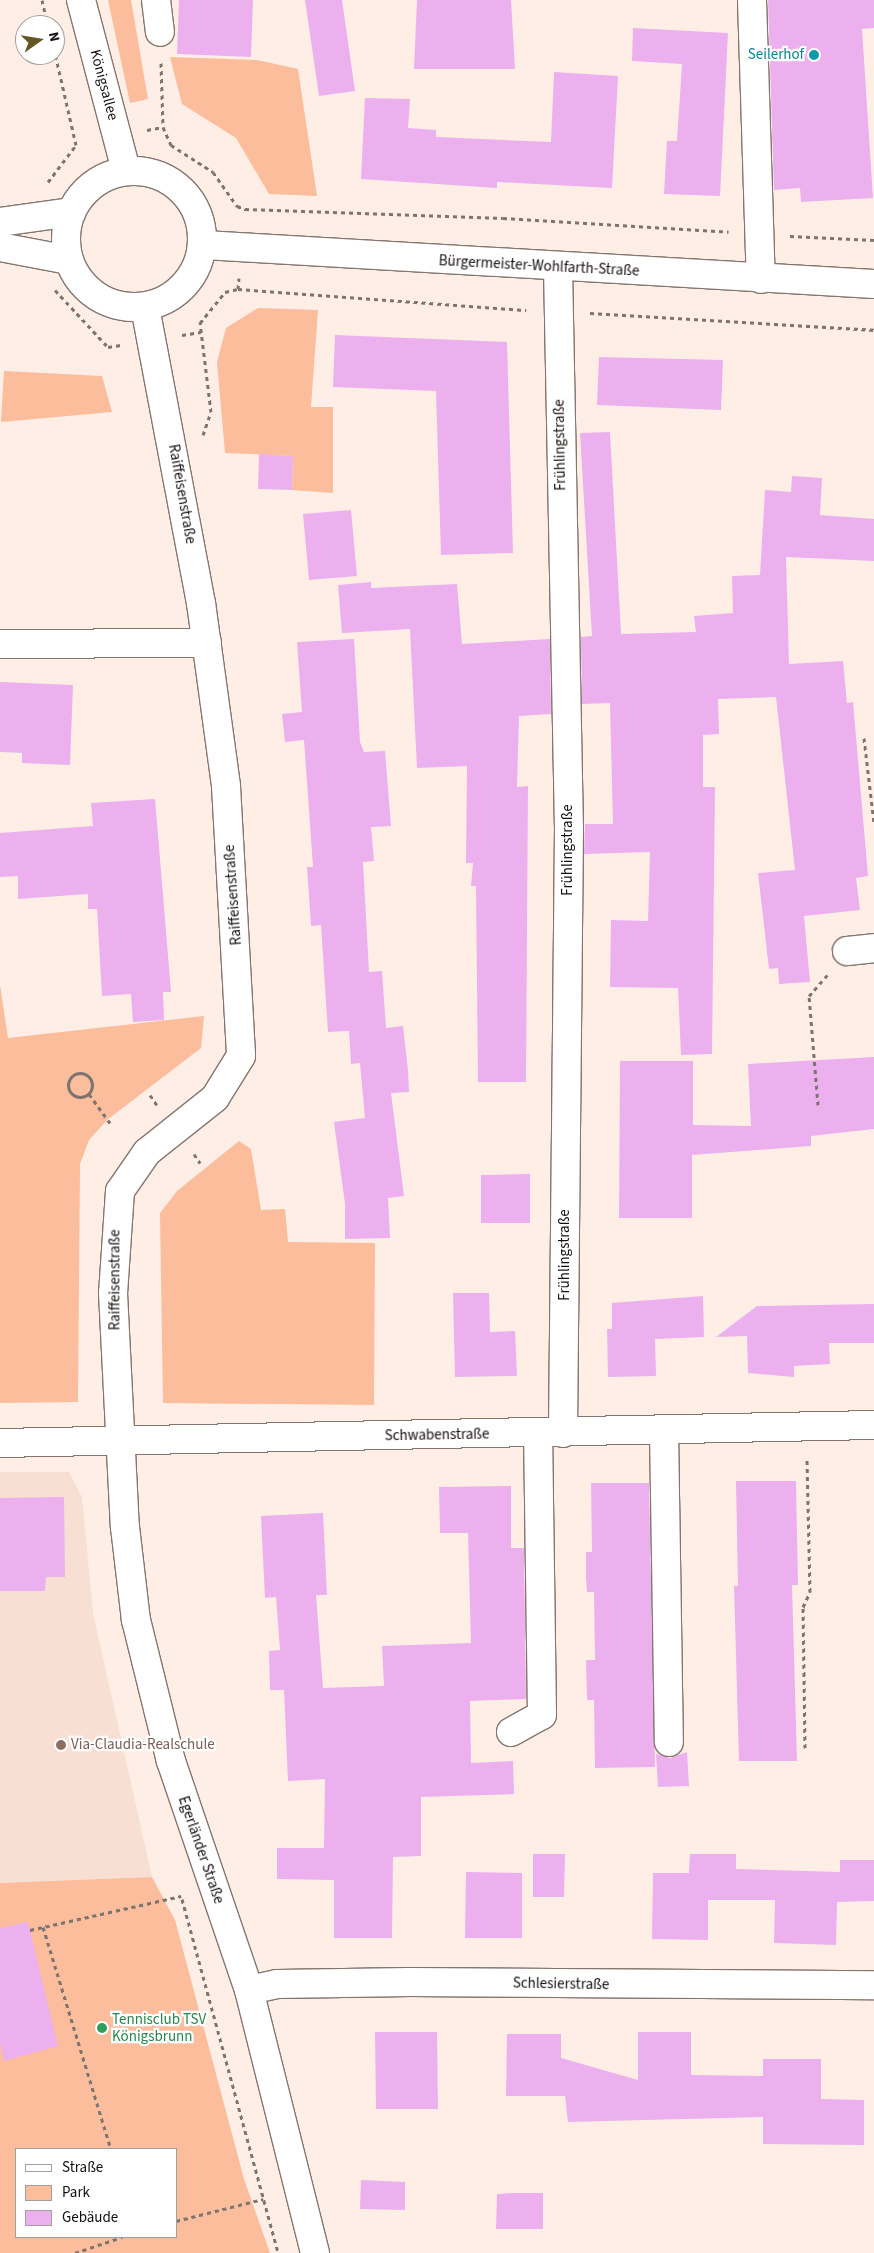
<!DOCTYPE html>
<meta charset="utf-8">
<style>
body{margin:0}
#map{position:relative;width:874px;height:2253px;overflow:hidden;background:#feeee6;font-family:"Source Sans 3",sans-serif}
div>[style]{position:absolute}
.built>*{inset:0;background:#f7dfd3}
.green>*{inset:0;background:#fbbd9c}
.building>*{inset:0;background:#edb0ef}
.path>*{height:3px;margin-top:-1.5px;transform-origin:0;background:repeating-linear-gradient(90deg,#7e746f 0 4px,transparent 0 8px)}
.path>.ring{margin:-1.5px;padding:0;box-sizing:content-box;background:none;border:3px solid #7e746f;border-radius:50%}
.roads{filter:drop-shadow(1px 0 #84766f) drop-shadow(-1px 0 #84766f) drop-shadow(0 1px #84766f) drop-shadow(0 -1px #84766f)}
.minor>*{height:28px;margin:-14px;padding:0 14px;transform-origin:14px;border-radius:14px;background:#fff}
.minor>.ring{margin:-14px;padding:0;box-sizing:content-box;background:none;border:28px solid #fff;border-radius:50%}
.dots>*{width:14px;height:14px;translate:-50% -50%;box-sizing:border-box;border:2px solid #fff;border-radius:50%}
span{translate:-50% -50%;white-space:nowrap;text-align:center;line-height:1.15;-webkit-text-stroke:4.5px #fff;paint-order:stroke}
.culture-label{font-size:15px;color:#0d838f}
.right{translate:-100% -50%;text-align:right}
.street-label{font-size:15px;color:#140e0c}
.education-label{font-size:15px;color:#785e54}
.left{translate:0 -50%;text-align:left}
.leisure-label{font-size:15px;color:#27864d}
.legend{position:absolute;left:15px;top:2148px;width:162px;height:90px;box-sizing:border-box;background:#fff;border:1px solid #a19f9e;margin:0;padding:6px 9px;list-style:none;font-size:15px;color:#140e0c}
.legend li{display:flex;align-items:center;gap:10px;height:25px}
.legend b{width:25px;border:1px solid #a19f9e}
.north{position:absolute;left:15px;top:15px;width:50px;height:50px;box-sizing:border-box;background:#fff;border:1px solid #a19f9e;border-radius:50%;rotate:77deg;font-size:14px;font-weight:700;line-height:20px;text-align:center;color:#140e0c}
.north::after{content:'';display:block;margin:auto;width:18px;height:22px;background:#635724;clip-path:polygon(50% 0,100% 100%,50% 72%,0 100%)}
</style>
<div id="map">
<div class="built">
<div style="clip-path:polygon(0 1472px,69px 1472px,82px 1497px,93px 1613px,152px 1877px,0 1883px)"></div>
</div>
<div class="green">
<div style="clip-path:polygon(108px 0,131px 0,148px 99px,130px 103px)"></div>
<div style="clip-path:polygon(170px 57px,257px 60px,298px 69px,317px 196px,269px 194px,236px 138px,182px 104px)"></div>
<div style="clip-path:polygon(258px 308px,318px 310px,311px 407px,333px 407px,333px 493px,292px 490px,293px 456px,225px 453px,217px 362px,226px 328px)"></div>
<div style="clip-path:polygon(4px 371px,102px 376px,112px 412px,1px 422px)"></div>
<div style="clip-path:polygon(0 985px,8px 1038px,204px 1016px,201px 1048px,107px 1120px,89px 1140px,80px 1164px,78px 1402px,0 1403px)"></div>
<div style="clip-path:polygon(239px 1141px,251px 1149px,261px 1210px,285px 1209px,288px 1242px,375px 1243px,374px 1405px,163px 1403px,160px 1213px,177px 1191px)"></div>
<div style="clip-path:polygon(evenodd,152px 1877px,175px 1920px,244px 2179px,270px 2253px,0 2253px,0 1883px,152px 1877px,16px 2149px,176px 2149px,176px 2237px,16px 2237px,16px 2149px)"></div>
</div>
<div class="building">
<div style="clip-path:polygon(179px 0,253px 0,251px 57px,177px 54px)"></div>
<div style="clip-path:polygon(305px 0,342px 0,355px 91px,319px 96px)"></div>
<div style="clip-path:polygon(417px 0,511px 0,515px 69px,414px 69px)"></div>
<div style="clip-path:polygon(768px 0,874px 0,874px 28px,862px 29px,873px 198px,801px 202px,800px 188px,774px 190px)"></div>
<div style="clip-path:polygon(633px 28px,728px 33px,720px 196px,664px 194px,667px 141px,677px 141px,682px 64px,632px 61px)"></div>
<div style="clip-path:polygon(554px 72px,618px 76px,612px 188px,497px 182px,497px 188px,361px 179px,365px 98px,410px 99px,408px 128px,436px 130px,436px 137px,551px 142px)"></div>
<div style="clip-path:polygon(335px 335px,507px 342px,513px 553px,441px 555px,436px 391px,333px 387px)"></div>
<div style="clip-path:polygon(599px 357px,723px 360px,721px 410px,597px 405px)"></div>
<div style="clip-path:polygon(610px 432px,621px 634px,696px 632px,694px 616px,733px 613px,732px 576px,760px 575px,765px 490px,791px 492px,792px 476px,822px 478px,820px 515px,874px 519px,874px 561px,786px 557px,789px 664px,843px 661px,847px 703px,853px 702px,868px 876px,856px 878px,860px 910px,804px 916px,810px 982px,779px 984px,778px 968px,769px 969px,758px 873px,795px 870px,776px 697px,718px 699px,719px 734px,703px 735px,703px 787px,715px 787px,712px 1054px,681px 1055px,678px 988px,610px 987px,611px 920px,648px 921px,650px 852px,584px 854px,585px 824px,613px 824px,610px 703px,582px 704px,581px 637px,592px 636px,580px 433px)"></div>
<div style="clip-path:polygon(259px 454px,293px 456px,292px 490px,258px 489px)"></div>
<div style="clip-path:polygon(351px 510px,357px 576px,309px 580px,303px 514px)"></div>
<div style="clip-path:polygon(371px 582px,371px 588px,457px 584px,462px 644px,550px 639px,551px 714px,519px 716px,517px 787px,528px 786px,526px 1082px,478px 1082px,476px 886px,471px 886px,473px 863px,466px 863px,467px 766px,417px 768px,410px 629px,342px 633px,338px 585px)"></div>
<div style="clip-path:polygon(354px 639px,360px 742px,364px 752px,385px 751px,391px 826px,371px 827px,374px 861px,363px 862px,369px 972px,382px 971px,386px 1028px,403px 1026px,408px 1070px,409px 1092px,391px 1093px,404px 1196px,388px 1198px,390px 1238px,345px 1239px,345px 1204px,334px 1122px,365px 1118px,360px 1063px,351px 1064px,349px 1031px,328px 1032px,321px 925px,311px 926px,307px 867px,313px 867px,304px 740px,285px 742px,282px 714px,302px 712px,297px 642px)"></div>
<div style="clip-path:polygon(0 682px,73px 685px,70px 765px,22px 763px,22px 753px,0 752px)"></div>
<div style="clip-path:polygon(155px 799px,171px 992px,163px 992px,164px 1020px,133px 1022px,131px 994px,102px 996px,97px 909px,88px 909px,88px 894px,18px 899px,18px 876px,0 877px,0 833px,93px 826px,91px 803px)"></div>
<div style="clip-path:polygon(874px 1057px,874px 1129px,811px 1136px,811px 1146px,692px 1155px,692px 1218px,619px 1218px,620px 1061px,693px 1061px,693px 1125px,751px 1126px,748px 1064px)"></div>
<div style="clip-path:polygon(530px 1174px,530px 1223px,481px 1223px,481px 1175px)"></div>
<div style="clip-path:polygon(453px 1293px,489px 1293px,490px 1332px,515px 1331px,517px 1376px,455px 1377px)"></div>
<div style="clip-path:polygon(703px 1296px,704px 1337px,655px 1339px,656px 1376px,608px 1377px,607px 1329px,612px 1329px,612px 1303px)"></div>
<div style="clip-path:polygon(874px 1304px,874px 1343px,829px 1343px,830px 1364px,794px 1366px,794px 1377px,748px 1373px,747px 1336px,716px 1337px,757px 1306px)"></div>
<div style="clip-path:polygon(736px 1481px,796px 1481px,798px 1585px,792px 1585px,797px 1761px,739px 1761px,734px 1586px,738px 1586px)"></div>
<div style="clip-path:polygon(591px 1483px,649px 1483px,655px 1767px,595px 1768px,594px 1700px,587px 1700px,586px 1660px,595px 1660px,594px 1592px,587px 1592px,586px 1578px,586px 1552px,592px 1552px)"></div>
<div style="clip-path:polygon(511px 1486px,511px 1548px,524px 1548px,526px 1699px,470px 1701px,471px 1763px,513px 1761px,514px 1794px,421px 1797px,421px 1856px,393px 1857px,392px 1938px,334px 1938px,334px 1880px,277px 1879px,277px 1848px,324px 1848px,325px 1779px,288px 1781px,284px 1690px,270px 1690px,269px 1651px,280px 1650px,276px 1597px,265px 1598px,261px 1516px,323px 1513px,327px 1595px,316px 1595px,323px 1688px,384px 1686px,382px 1646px,471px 1643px,468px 1533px,440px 1533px,439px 1487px)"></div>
<div style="clip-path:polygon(64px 1497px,65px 1577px,46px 1577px,45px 1591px,0 1591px,0 1498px)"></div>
<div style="clip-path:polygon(687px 1752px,689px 1786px,658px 1787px,656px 1754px,670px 1758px)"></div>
<div style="clip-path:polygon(533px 1854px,565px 1854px,564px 1897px,533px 1897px)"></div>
<div style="clip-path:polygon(690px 1854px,736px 1854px,736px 1869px,840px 1872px,840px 1860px,874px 1860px,874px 1901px,837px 1902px,836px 1945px,774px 1943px,775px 1900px,708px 1900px,708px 1940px,652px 1939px,653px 1873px,689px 1873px)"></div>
<div style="clip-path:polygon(466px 1872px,522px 1873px,522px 1938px,465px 1938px)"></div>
<div style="clip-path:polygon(28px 1922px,58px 2046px,4px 2061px,0 2042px,0 1928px)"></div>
<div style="clip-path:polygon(375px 2032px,437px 2032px,438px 2109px,376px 2109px)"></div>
<div style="clip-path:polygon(638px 2032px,691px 2032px,691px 2075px,763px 2076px,763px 2059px,821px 2059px,821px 2099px,864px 2100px,864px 2145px,763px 2144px,763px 2117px,568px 2122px,565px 2096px,506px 2096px,507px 2034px,561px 2034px,561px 2058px,638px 2080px)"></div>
<div style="clip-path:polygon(361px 2180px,405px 2182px,405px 2210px,360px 2209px)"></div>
<div style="clip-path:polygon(512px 2193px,543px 2193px,543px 2229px,496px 2229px,497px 2194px)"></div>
</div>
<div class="path">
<div style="left:42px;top:0;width:26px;rotate:77deg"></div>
<div style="left:161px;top:63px;width:64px;rotate:88.2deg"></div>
<div style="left:163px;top:127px;width:20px;rotate:66deg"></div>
<div style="left:171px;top:145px;width:50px;rotate:32.7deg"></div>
<div style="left:213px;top:172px;width:42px;rotate:54.8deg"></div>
<div style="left:237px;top:206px;width:9px;rotate:21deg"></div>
<div style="left:245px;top:209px;width:258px;rotate:2deg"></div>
<div style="left:503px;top:218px;width:226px;rotate:3.5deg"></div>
<div style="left:147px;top:130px;width:16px;rotate:-11deg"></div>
<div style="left:48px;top:182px;width:46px;rotate:-52.9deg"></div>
<div style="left:76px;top:145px;width:94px;rotate:-102.9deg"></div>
<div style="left:790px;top:236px;width:84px;rotate:2.7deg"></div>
<div style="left:238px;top:289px;width:11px;rotate:-85deg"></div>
<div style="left:55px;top:290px;width:78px;rotate:47.1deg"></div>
<div style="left:108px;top:347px;width:13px;rotate:-9deg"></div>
<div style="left:590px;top:313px;width:285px;rotate:3.4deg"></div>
<div style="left:182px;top:335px;width:19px;rotate:-9deg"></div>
<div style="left:203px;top:435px;width:24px;rotate:-71deg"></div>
<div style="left:211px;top:412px;width:90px;rotate:-97deg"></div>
<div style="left:200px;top:323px;width:40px;rotate:-51deg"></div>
<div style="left:225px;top:292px;width:13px;rotate:-13deg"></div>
<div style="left:238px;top:289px;width:289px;rotate:4.2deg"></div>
<div style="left:864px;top:738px;width:86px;rotate:83.3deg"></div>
<div class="ring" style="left:68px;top:1073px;width:21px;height:21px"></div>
<div style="left:89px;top:1094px;width:39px;rotate:54deg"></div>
<div style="left:150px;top:1095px;width:12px;rotate:55deg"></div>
<div style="left:818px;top:1105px;width:109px;rotate:-94.7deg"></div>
<div style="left:809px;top:996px;width:28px;rotate:-49deg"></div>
<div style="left:194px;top:1154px;width:11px;rotate:56deg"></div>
<div style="left:805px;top:1748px;width:141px;rotate:-90.8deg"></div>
<div style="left:803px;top:1607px;width:17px;rotate:-65deg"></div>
<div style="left:810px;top:1592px;width:135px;rotate:-91.3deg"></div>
<div style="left:182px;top:1899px;width:367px;rotate:74.8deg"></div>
<div style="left:43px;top:1927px;width:232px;rotate:73deg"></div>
<div style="left:30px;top:1930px;width:155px;rotate:-12.7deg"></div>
<div style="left:176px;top:2221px;width:90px;rotate:-14.2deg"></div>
<div style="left:75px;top:2253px;width:50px;rotate:-18.8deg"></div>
</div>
<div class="roads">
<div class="minor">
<div style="left:81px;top:0;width:176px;rotate:75.2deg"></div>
<div style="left:156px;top:0;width:32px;rotate:83deg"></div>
<div style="left:752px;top:0;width:279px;rotate:88.2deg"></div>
<div class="ring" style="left:66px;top:171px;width:108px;height:108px"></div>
<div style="left:0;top:222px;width:72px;rotate:-8deg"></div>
<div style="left:204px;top:245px;width:671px;rotate:3.33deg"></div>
<div style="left:0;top:247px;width:70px;rotate:10.7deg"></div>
<div style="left:558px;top:267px;width:562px;rotate:88.88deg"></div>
<div style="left:569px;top:829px;width:604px;rotate:90.57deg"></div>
<div style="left:145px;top:307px;width:301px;rotate:79.3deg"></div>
<div style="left:201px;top:603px;width:185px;rotate:82.2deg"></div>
<div style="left:226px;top:786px;width:270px;rotate:86.8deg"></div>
<div style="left:241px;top:1056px;width:49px;rotate:121.8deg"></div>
<div style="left:215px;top:1098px;width:87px;rotate:141.5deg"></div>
<div style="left:147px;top:1152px;width:47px;rotate:124.7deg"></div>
<div style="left:120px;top:1191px;width:102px;rotate:93.9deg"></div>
<div style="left:113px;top:1293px;width:234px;rotate:87.1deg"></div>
<div style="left:125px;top:1527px;width:94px;rotate:83.3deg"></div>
<div style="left:136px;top:1620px;width:145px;rotate:76.1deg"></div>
<div style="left:171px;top:1761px;width:242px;rotate:71.2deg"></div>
<div style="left:249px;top:1990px;width:271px;rotate:75.9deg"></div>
<div style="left:0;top:644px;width:207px;rotate:-0.3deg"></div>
<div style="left:847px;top:951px;width:27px;rotate:-6deg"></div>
<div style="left:664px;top:1430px;width:312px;rotate:89.1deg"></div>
<div style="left:0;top:1443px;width:874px;rotate:-1.18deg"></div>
<div style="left:511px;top:1732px;width:35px;rotate:-29deg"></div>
<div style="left:542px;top:1715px;width:282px;rotate:-90.8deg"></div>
<div style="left:249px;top:1990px;width:29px;rotate:-12deg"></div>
<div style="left:277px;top:1984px;width:133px;rotate:-0.9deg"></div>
<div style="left:410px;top:1982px;width:464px;rotate:0.4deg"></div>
</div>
</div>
<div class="dots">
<div style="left:814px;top:55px;background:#0f9aa8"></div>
<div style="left:61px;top:1745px;background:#8d6e63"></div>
<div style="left:102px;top:2028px;background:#2e9e5b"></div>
</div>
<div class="culture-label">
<span class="right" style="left:804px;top:55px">Seilerhof</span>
</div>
<div class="street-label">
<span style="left:104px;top:85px;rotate:75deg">Königsallee</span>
<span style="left:539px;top:266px;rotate:3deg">Bürgermeister-Wohlfarth-Straße</span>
<span style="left:560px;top:445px;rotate:-91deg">Frühlingstraße</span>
<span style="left:182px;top:494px;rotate:80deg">Raiffeisenstraße</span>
<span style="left:568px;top:850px;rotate:-90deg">Frühlingstraße</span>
<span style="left:233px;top:895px;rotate:-94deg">Raiffeisenstraße</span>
<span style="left:565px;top:1255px;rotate:-90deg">Frühlingstraße</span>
<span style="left:115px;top:1280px;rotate:-90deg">Raiffeisenstraße</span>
<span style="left:437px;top:1435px;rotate:-1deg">Schwabenstraße</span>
<span style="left:201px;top:1850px;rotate:71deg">Egerländer Straße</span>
<span style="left:561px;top:1984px;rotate:1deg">Schlesierstraße</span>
</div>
<div class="education-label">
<span class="left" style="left:71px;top:1745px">Via-Claudia-Realschule</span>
</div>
<div class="leisure-label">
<span class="left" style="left:112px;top:2028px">Tennisclub TSV<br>Königsbrunn</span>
</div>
<ul class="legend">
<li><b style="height:6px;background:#fff"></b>Straße</li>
<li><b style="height:14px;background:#fbbd9c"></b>Park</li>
<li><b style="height:14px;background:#edb0ef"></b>Gebäude</li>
</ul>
<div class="north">N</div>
</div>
